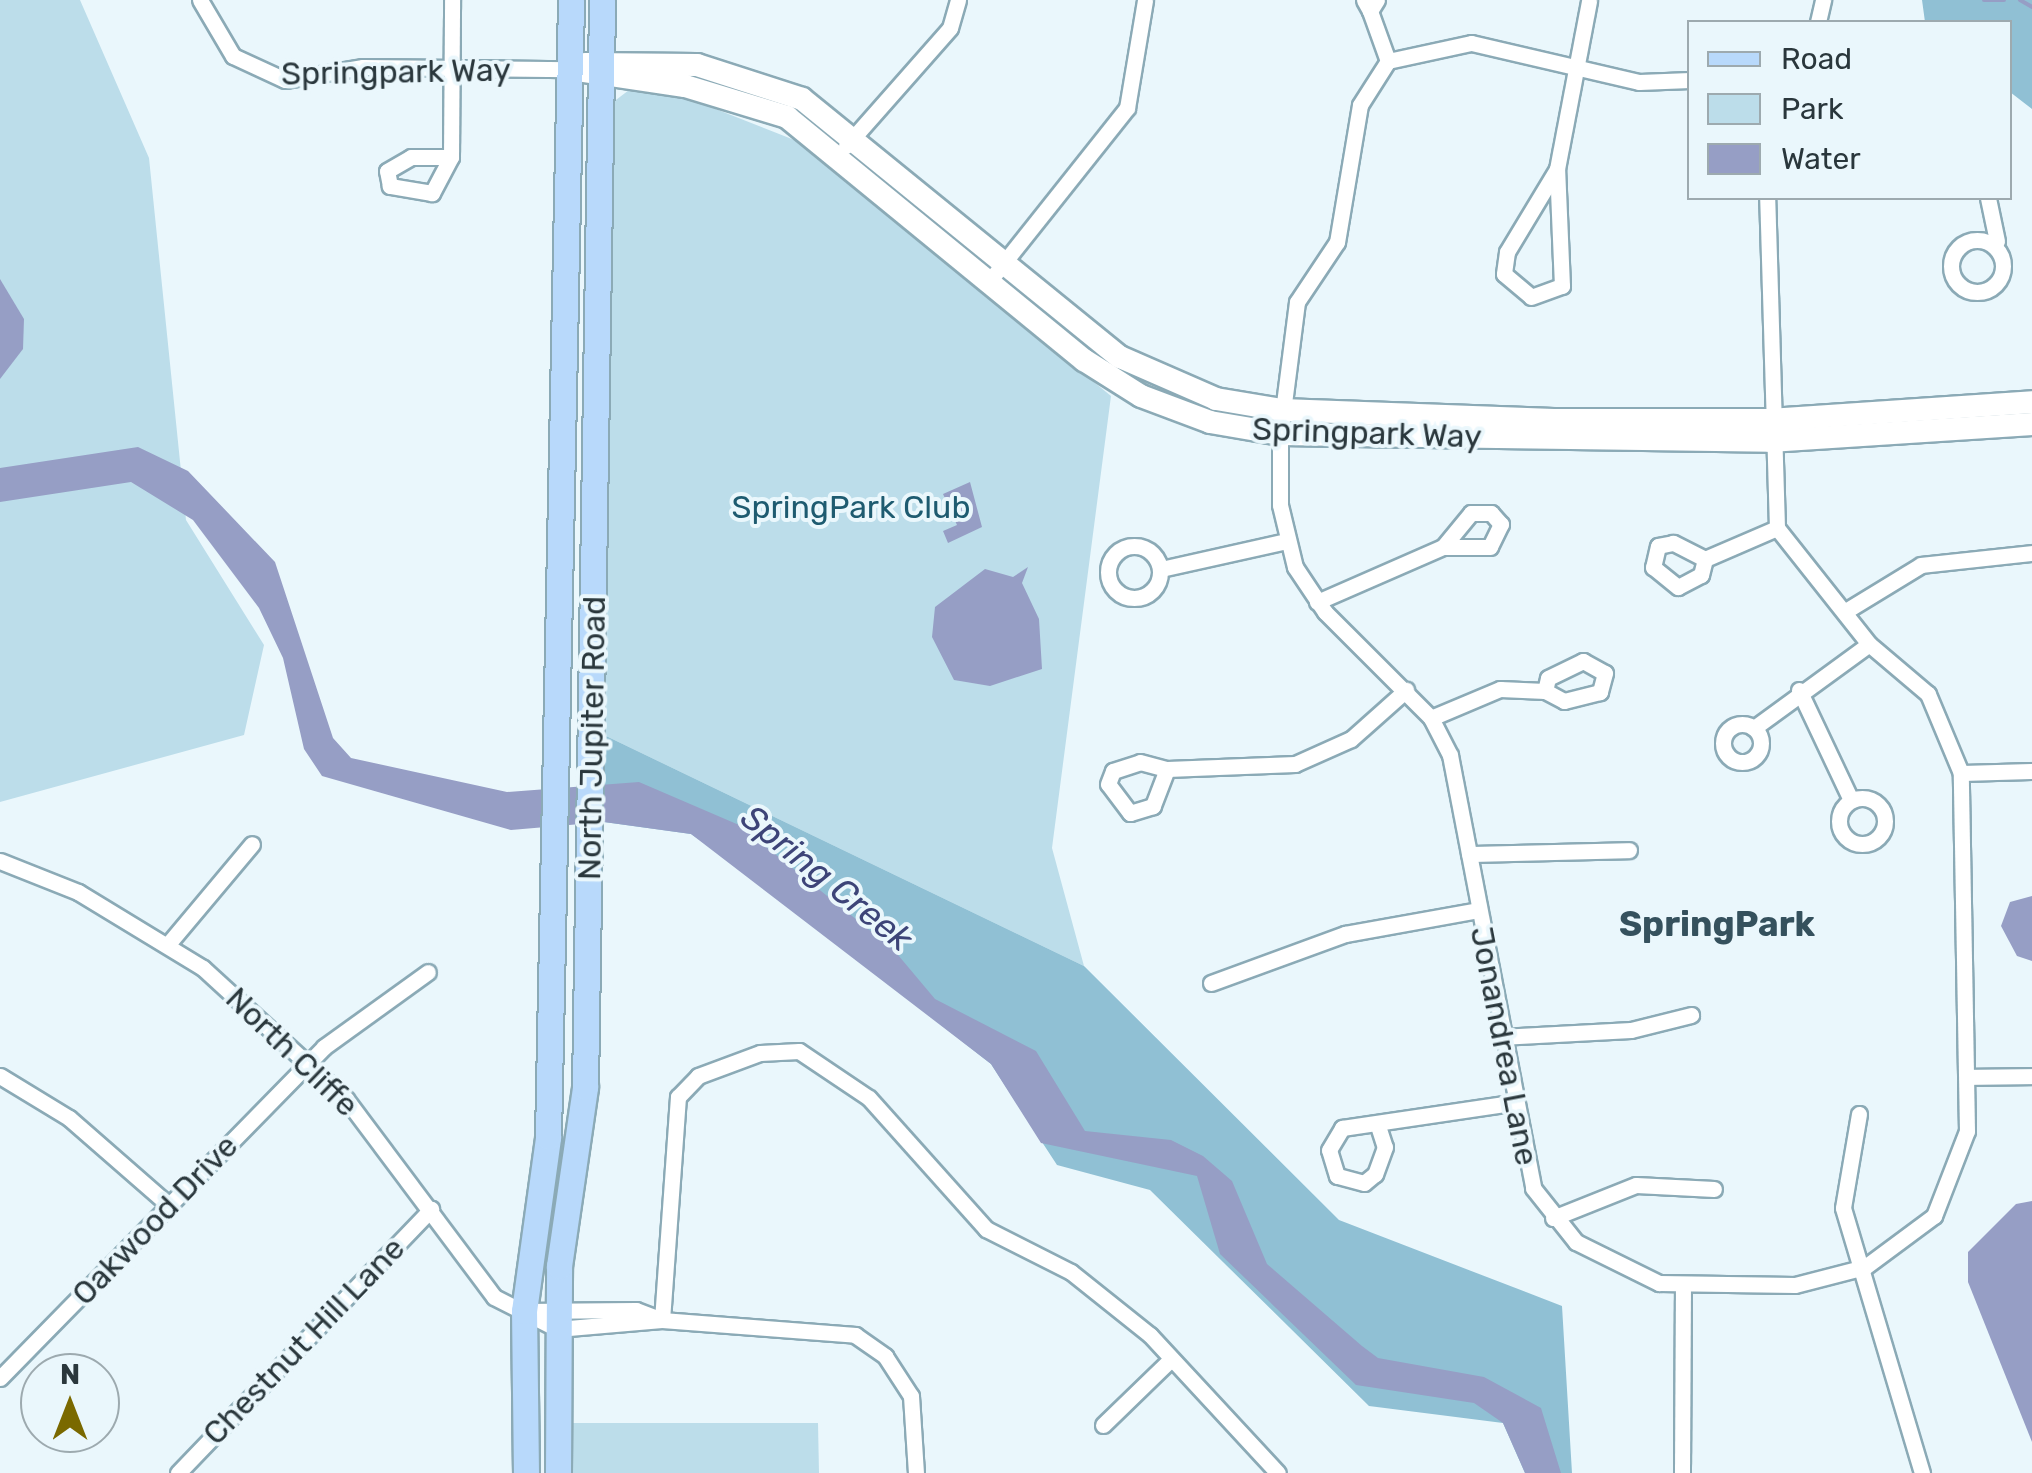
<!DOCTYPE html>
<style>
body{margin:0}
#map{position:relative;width:2032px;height:1473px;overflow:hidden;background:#eaf7fc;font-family:Rubik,sans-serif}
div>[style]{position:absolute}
.green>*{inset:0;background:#bcddea}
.forest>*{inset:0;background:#90c0d4}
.water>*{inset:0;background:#969ec5}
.stream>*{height:4px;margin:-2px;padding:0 2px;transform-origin:2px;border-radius:2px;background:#969ec5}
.roads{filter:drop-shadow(2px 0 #8baab6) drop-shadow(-2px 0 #8baab6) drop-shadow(0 2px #8baab6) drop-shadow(0 -2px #8baab6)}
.street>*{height:15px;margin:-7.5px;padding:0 7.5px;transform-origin:7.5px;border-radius:7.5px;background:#fff}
.street>.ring{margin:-7.5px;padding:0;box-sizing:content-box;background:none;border:15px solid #fff;border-radius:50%}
.secondary>*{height:22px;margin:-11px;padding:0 11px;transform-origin:11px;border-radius:11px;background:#fff}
.primary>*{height:25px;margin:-12.5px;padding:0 12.5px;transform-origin:12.5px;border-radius:12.5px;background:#b8d9fb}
span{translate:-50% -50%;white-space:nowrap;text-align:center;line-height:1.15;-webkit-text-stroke:8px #eaf7fc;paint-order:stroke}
.street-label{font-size:32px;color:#2a373c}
.park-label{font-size:32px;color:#1e5b70}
.water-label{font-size:35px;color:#3d4478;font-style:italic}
.neighbourhood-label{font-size:35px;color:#35515d;font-weight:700}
.legend{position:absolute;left:1687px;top:20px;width:325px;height:180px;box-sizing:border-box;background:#eaf7fc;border:2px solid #9daaaf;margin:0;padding:12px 18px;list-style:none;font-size:30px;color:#2a373c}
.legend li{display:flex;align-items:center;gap:20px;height:50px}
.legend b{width:50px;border:2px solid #9daaaf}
.north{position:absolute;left:20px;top:1353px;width:100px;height:100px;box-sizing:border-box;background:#eaf7fc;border:2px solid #9daaaf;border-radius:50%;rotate:0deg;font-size:28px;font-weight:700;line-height:40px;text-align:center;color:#2a373c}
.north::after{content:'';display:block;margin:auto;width:35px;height:45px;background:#7a6900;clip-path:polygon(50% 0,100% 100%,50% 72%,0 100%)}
</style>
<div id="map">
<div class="green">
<div style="clip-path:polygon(0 0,80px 0,149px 158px,186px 520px,264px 645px,244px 735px,0 802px)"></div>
<div style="clip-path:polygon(629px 90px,675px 93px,802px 143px,1111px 396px,1052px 848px,1084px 966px,604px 735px,612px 103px)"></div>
<div style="clip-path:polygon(570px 1423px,818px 1423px,819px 1473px,570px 1473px)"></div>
</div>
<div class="forest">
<div style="clip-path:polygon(1922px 0,2032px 0,2032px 109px,2010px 92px,2010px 22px,1925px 22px)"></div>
<div style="clip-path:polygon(604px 735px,1084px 966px,1339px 1220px,1562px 1306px,1572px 1473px,1525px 1473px,1503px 1423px,1369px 1406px,1150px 1190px,1057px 1165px,991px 1064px,745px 871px,691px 834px,604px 822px)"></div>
</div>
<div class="water">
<div style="clip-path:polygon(0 279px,24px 319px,23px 349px,0 379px)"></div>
<div style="clip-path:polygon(138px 447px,188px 471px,275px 562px,333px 738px,351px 758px,507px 792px,639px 782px,739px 825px,893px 949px,935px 999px,1036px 1051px,1085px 1131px,1171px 1140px,1203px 1156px,1232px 1181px,1267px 1264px,1362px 1346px,1378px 1358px,1484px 1377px,1541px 1408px,1561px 1473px,1525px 1473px,1503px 1423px,1474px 1403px,1356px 1385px,1220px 1254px,1197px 1176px,1041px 1143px,991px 1064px,691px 834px,604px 822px,511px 830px,322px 776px,304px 749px,283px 658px,259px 608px,193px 520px,131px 482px,0 502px,0 468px)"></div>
<div style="clip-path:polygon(970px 482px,982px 527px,948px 543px,943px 531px,957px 525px,943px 494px)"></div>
<div style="clip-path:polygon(1028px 567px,1022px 583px,1039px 619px,1042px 669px,990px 686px,954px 680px,932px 637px,935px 607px,985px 569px,1013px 577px)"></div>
<div style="clip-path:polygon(2032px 896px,2032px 961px,2017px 956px,2001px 926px,2010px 902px)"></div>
<div style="clip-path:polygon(2032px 1201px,2032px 1442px,1968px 1282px,1968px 1252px,2016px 1204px)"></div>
</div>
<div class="stream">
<div style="left:1984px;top:0;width:20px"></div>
<div style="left:2020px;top:0;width:14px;rotate:30deg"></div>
</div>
<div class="roads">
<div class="street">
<div style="left:200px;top:0;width:65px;rotate:59.5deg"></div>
<div style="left:233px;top:56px;width:57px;rotate:24.8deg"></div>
<div style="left:285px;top:80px;width:79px;rotate:-9.5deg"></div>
<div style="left:363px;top:67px;width:208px;rotate:0.6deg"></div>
<div style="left:1364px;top:0;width:13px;rotate:61deg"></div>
<div style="left:1370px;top:11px;width:13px;rotate:-58deg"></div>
<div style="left:1370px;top:11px;width:53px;rotate:70.2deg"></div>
<div style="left:1818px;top:22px;width:23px;rotate:-77deg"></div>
<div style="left:1690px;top:80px;width:51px;rotate:177.8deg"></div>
<div style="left:1639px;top:82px;width:172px;rotate:-166.9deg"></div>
<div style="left:1471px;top:43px;width:85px;rotate:167.8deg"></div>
<div style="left:1388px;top:61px;width:52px;rotate:122.5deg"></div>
<div style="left:1360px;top:105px;width:139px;rotate:99.5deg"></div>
<div style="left:1337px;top:242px;width:72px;rotate:123.7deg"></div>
<div style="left:1297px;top:302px;width:133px;rotate:97.3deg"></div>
<div style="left:1280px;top:434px;width:71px;rotate:90deg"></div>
<div style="left:1280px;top:505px;width:64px;rotate:76.4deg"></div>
<div style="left:1295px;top:567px;width:54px;rotate:56.3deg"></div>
<div style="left:1325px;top:612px;width:150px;rotate:45deg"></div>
<div style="left:1431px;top:718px;width:42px;rotate:62.8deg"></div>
<div style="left:1450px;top:755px;width:441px;rotate:79.1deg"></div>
<div style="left:1533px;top:1188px;width:69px;rotate:51.5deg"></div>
<div style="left:1576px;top:1242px;width:93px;rotate:26.3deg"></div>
<div style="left:1659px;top:1283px;width:136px;rotate:0.8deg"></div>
<div style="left:1795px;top:1285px;width:72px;rotate:-14.4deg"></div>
<div style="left:1865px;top:1267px;width:86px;rotate:-36.5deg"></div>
<div style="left:1934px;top:1216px;width:91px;rotate:-68.8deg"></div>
<div style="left:1967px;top:1131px;width:358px;rotate:-91deg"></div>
<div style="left:1961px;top:773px;width:86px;rotate:-112.7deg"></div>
<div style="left:1928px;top:694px;width:77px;rotate:-139.7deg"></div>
<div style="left:1869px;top:644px;width:148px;rotate:-128.4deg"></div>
<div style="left:1777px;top:528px;width:330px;rotate:-91.7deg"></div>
<div style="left:846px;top:146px;width:157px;rotate:-48.6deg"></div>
<div style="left:950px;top:28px;width:29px;rotate:-74deg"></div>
<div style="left:411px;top:157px;width:40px"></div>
<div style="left:451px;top:157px;width:41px;rotate:117.8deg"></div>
<div style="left:432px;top:193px;width:43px;rotate:-170.5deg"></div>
<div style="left:390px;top:186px;width:15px;rotate:-101deg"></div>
<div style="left:387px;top:171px;width:28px;rotate:-30deg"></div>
<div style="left:451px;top:157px;width:157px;rotate:-89.6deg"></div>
<div style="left:1557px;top:169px;width:97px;rotate:121.1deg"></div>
<div style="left:1507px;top:252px;width:22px;rotate:98deg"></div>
<div style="left:1504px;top:274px;width:35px;rotate:40deg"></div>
<div style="left:1531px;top:297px;width:33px;rotate:-20deg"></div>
<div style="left:1562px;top:286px;width:117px;rotate:-92.4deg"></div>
<div style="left:1557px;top:169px;width:171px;rotate:-79.2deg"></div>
<div style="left:1988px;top:198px;width:44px;rotate:78.2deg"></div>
<div class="ring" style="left:1951px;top:240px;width:37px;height:37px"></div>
<div style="left:987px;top:284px;width:225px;rotate:-51.5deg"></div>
<div style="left:1127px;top:108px;width:109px;rotate:-80.5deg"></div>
<div class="ring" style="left:1108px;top:546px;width:37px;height:37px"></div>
<div style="left:1705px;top:559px;width:36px;rotate:-153deg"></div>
<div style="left:1673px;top:543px;width:15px;rotate:169deg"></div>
<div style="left:1658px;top:546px;width:22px;rotate:103deg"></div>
<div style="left:1653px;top:567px;width:32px;rotate:39deg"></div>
<div style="left:1678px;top:587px;width:26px;rotate:-28deg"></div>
<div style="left:1701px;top:575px;width:16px;rotate:-76deg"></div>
<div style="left:1705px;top:559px;width:78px;rotate:-23.3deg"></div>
<div style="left:1161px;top:569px;width:128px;rotate:-12.6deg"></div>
<div style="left:1317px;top:602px;width:137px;rotate:-23.6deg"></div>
<div style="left:1443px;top:547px;width:44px;rotate:-50.5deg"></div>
<div style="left:1471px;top:513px;width:20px"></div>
<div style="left:1491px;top:513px;width:15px;rotate:48deg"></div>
<div style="left:1501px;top:524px;width:25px;rotate:116deg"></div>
<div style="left:1490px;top:547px;width:47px;rotate:180deg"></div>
<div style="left:1849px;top:609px;width:84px;rotate:-31.4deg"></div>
<div style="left:1921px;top:565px;width:112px;rotate:-6.2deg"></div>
<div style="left:1583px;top:661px;width:25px;rotate:29deg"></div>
<div style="left:1605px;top:673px;width:20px;rotate:105deg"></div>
<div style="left:1600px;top:692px;width:37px;rotate:166deg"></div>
<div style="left:1564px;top:701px;width:21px;rotate:-152deg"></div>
<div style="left:1545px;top:691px;width:13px;rotate:-77deg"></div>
<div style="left:1548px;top:678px;width:39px;rotate:-26deg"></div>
<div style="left:1799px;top:690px;width:122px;rotate:64.7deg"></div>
<div style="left:1431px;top:718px;width:75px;rotate:-22.8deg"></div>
<div style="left:1500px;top:689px;width:45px;rotate:2.5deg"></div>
<div class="ring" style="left:1723px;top:724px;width:23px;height:23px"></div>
<div style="left:1754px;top:728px;width:142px;rotate:-36.1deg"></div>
<div style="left:1140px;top:762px;width:28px;rotate:15deg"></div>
<div style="left:1167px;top:769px;width:40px;rotate:111deg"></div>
<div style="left:1153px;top:806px;width:24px;rotate:163deg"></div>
<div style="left:1130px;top:813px;width:36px;rotate:-127deg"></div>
<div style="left:1108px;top:784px;width:14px;rotate:-69deg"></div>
<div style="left:1113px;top:771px;width:28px;rotate:-18deg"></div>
<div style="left:1167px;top:769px;width:128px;rotate:-2.2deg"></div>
<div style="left:1295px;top:764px;width:61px;rotate:-24.1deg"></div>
<div style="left:1351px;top:739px;width:74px;rotate:-41.7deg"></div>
<div style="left:1961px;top:773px;width:71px;rotate:-1.6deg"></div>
<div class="ring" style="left:1839px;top:798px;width:31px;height:31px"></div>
<div style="left:1469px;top:854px;width:160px;rotate:-1.4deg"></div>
<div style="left:0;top:861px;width:84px;rotate:21.7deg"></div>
<div style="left:78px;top:892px;width:146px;rotate:31.3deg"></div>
<div style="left:203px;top:968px;width:194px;rotate:42.5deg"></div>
<div style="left:346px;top:1099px;width:247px;rotate:53.2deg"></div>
<div style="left:494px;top:1297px;width:71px;rotate:26.9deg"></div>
<div style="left:557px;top:1329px;width:105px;rotate:-4.9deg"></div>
<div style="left:169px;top:943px;width:129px;rotate:-50deg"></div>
<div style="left:1211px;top:983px;width:143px;rotate:-20.1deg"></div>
<div style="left:1345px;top:934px;width:135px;rotate:-10.2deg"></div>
<div style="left:1500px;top:1037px;width:131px;rotate:-3.1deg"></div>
<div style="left:1631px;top:1030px;width:62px;rotate:-14deg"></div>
<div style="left:0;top:1076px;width:81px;rotate:31.3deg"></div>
<div style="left:69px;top:1118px;width:134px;rotate:41.1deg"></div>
<div style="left:1968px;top:1077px;width:64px;rotate:-0.9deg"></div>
<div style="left:1859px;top:1114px;width:95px;rotate:99.7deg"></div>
<div style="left:1843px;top:1208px;width:277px;rotate:73.4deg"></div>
<div style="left:1379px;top:1129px;width:19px;rotate:72deg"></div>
<div style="left:1385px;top:1147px;width:29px;rotate:110deg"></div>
<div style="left:1375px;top:1174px;width:14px;rotate:141deg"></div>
<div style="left:1364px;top:1183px;width:28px;rotate:-165deg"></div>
<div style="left:1337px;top:1176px;width:27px;rotate:-107deg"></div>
<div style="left:1329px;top:1150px;width:26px;rotate:-59deg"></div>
<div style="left:1342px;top:1128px;width:171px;rotate:-8.4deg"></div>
<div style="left:1553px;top:1218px;width:89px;rotate:-21.7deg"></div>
<div style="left:1636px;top:1185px;width:78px;rotate:2.9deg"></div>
<div style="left:524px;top:1311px;width:112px;rotate:-0.5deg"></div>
<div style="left:636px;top:1310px;width:28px;rotate:21deg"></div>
<div style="left:662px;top:1320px;width:194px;rotate:4.4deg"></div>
<div style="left:855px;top:1335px;width:37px;rotate:35deg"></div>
<div style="left:885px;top:1356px;width:48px;rotate:57deg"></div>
<div style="left:911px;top:1396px;width:77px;rotate:86.3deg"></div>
<div style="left:662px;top:1320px;width:224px;rotate:-85.9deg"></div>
<div style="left:678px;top:1097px;width:29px;rotate:-46deg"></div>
<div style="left:698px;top:1076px;width:66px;rotate:-20.4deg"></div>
<div style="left:760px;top:1053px;width:39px;rotate:-3deg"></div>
<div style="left:799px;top:1051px;width:84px;rotate:33.9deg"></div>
<div style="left:869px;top:1098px;width:176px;rotate:48.2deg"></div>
<div style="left:986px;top:1229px;width:95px;rotate:26.8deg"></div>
<div style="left:1071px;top:1272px;width:101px;rotate:38.6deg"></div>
<div style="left:1150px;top:1335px;width:188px;rotate:47.2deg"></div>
<div style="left:0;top:1378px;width:463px;rotate:-45.6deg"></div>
<div style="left:324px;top:1047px;width:128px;rotate:-35.8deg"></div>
<div style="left:1103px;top:1425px;width:95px;rotate:-44.1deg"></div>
<div style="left:178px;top:1473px;width:366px;rotate:-46.2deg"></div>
<div style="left:1682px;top:1473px;width:188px;rotate:-89.7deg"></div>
</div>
<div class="secondary">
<div style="left:585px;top:64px;width:112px;rotate:0.5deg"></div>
<div style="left:697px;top:65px;width:110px;rotate:17.9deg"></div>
<div style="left:802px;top:99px;width:409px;rotate:39.1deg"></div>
<div style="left:1120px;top:357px;width:105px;rotate:23.6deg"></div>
<div style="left:1216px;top:399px;width:67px;rotate:9.5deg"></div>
<div style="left:1282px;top:410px;width:272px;rotate:2.1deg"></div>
<div style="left:1554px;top:420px;width:216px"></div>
<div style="left:1770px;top:420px;width:263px;rotate:-3.9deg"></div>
<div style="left:571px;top:69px;width:115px;rotate:8.5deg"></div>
<div style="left:685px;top:86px;width:107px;rotate:16.9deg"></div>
<div style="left:787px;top:117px;width:384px;rotate:39.3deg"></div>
<div style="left:1084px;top:360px;width:67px;rotate:32.3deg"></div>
<div style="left:1141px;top:396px;width:74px;rotate:20.6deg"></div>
<div style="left:1210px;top:422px;width:71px;rotate:9.7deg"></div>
<div style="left:1280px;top:434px;width:490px;rotate:0.8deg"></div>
<div style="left:1770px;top:441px;width:263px;rotate:-3.7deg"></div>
</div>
<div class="primary">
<div style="left:526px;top:1473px;width:162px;rotate:-90.7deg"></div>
<div style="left:524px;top:1311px;width:176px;rotate:-82.1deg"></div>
<div style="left:548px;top:1137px;width:1137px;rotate:-88.84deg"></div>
<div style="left:558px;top:1473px;width:207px;rotate:-89.7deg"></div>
<div style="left:559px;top:1266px;width:181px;rotate:-81.7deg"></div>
<div style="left:585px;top:1087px;width:1087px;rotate:-89.1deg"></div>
</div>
</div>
<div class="street-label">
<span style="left:396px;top:72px;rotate:-1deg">Springpark Way</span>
<span style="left:1367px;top:433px;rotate:2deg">Springpark Way</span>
<span style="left:592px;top:738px;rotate:-89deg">North Jupiter Road</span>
<span style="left:1504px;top:1046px;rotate:79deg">Jonandrea Lane</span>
<span style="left:292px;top:1052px;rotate:44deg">North Cliffe</span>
<span style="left:155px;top:1220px;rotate:-46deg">Oakwood Drive</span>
<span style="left:304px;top:1341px;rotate:-46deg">Chestnut Hill Lane</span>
</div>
<div class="park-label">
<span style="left:851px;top:507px">SpringPark Club</span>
</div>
<div class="water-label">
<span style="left:827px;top:878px;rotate:39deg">Spring Creek</span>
</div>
<div class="neighbourhood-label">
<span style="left:1717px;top:924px">SpringPark</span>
</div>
<ul class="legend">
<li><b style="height:12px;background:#b8d9fb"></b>Road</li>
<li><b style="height:28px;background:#bcddea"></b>Park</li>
<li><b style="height:28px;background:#969ec5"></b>Water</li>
</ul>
<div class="north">N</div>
</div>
